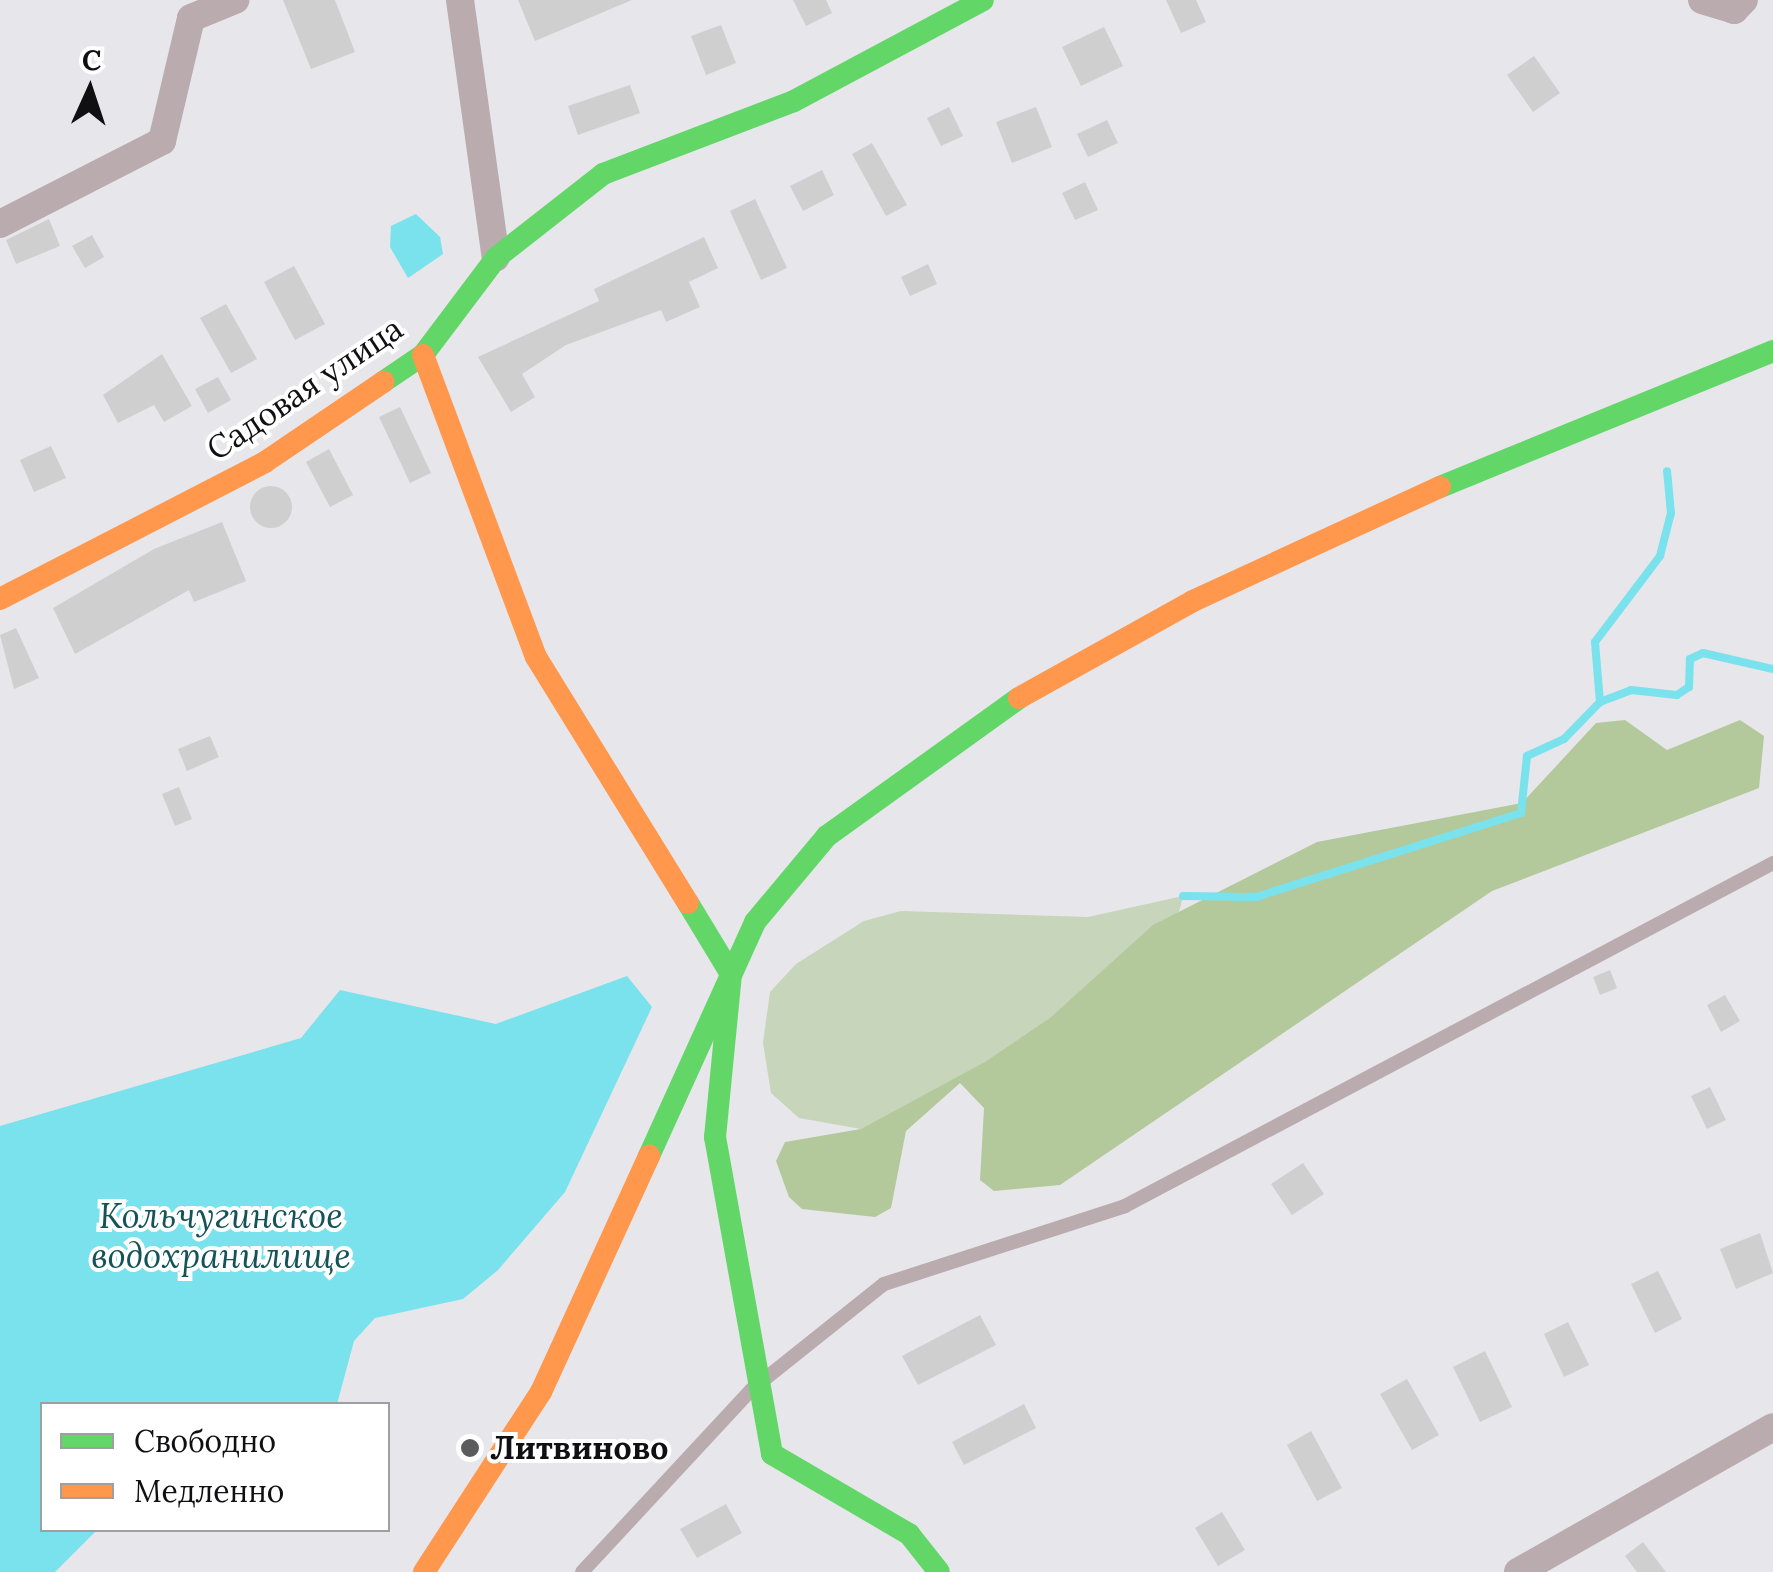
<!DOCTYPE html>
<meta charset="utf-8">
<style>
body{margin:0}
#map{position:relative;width:1773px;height:1572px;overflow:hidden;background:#e6e6eb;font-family:Lora,serif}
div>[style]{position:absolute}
.green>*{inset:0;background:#c7d5ba}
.forest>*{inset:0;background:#b3c99b}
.water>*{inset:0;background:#7ae2ec}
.stream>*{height:8px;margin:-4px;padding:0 4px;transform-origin:4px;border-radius:4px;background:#7ae2ec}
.building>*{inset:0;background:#d0cfd0}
.round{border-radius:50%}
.lane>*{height:14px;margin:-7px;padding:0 7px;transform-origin:7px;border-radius:7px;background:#b9abae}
.street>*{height:28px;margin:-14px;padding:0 14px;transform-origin:14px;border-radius:14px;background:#b9abae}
.fast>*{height:22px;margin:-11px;padding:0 11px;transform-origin:11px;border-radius:11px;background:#63d668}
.slow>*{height:22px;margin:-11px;padding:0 11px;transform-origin:11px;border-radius:11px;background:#ff974d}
.dots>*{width:28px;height:28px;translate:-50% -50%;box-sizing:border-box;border:5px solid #fff;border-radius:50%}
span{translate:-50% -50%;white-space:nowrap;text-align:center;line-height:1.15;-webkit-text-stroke:8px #fff;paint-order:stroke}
.street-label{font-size:32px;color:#101012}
.poi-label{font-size:32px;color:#101012;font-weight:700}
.left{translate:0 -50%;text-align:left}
.water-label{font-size:35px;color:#145358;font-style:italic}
.legend{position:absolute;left:40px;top:1402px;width:350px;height:130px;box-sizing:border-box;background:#fff;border:2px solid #9f9fa0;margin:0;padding:12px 18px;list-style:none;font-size:30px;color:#101012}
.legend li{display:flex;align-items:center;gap:20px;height:50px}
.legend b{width:50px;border:2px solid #9f9fa0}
.north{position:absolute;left:40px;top:40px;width:100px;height:100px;-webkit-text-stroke:8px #fff;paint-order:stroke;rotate:3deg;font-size:28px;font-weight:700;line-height:40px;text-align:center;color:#101012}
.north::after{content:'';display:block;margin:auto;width:35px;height:45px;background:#101012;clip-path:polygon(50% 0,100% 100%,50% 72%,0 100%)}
</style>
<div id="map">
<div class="green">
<div style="clip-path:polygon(1183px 896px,1175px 928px,1016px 1055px,861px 1129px,799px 1118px,771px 1093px,763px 1043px,770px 992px,796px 964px,864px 921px,901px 911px,1088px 917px)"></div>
</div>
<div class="forest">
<div style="clip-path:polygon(1625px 720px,1667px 750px,1740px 720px,1764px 736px,1759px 788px,1492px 891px,1060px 1185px,994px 1191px,980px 1180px,984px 1108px,960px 1083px,906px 1131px,891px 1208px,875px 1217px,802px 1209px,789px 1197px,776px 1161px,785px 1142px,861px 1129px,985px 1062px,1050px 1018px,1153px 925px,1317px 842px,1522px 803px,1596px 723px)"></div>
</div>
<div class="water">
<div style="clip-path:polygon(416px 214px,440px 237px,443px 254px,408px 278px,390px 247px,391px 226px)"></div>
<div style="clip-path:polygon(627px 976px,652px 1007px,565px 1192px,498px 1270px,463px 1299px,375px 1318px,354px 1341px,337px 1404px,42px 1404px,42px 1530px,97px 1530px,55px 1572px,0 1572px,0 1126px,301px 1038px,340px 990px,496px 1024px)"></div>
</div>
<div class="stream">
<div style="left:1600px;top:702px;width:33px;rotate:-21deg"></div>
<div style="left:1631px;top:690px;width:46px;rotate:6.2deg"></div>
<div style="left:1677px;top:695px;width:14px;rotate:-34deg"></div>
<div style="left:1689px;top:687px;width:28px;rotate:-88deg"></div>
<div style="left:1690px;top:659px;width:14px;rotate:-25deg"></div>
<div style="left:1703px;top:653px;width:72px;rotate:12.9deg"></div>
<div style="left:1183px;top:896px;width:73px;rotate:0.8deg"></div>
<div style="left:1256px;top:897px;width:278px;rotate:-17.6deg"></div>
<div style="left:1521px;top:813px;width:57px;rotate:-84deg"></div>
<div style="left:1527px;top:756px;width:41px;rotate:-24.7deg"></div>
<div style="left:1564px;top:739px;width:52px;rotate:-45.8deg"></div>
<div style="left:1600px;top:702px;width:60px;rotate:-94.8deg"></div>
<div style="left:1595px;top:642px;width:108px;rotate:-52.9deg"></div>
<div style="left:1660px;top:556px;width:44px;rotate:-75.7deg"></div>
<div style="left:1671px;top:513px;width:42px;rotate:-95.4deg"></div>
</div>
<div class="building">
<div style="clip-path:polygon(283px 0,335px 0,355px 52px,311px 69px)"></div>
<div style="clip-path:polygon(518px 0,632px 0,535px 41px)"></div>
<div style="clip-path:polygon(793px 0,826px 0,832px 13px,806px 26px)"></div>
<div style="clip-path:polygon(1166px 0,1196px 0,1206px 22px,1181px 33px)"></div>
<div style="clip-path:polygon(721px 25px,736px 63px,706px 75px,691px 36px)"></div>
<div style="clip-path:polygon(1104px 27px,1123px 66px,1081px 86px,1062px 47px)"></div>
<div style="clip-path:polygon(1534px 56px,1560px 93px,1533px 112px,1507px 75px)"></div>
<div style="clip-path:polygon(630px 85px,640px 113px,578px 135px,568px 106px)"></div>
<div style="clip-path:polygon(949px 107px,963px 136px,941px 146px,927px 118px)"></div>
<div style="clip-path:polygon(1036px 107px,1052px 147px,1012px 163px,996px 122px)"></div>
<div style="clip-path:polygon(1107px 120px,1118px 143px,1088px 157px,1077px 134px)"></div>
<div style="clip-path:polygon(872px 143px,907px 205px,886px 216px,852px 154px)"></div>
<div style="clip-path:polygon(822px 170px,834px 195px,803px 211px,790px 186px)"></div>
<div style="clip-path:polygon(1085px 182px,1098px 210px,1075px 220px,1062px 193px)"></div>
<div style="clip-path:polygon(755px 199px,787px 268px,761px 280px,730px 211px)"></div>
<div style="clip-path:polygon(49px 219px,60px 246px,16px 264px,6px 240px)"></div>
<div style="clip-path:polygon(92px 235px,104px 257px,85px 268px,72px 246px)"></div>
<div style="clip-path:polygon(704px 237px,718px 268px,689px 282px,700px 307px,666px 322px,661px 310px,566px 345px,522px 374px,535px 397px,511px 412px,478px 357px,599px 301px,594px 289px)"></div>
<div style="clip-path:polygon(928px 264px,937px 284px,910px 296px,901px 277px)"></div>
<div style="clip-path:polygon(294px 266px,325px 324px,295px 340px,264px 282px)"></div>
<div style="clip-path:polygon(226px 304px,257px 359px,231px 373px,200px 318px)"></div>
<div style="clip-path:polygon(162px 354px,192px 406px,164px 422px,154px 405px,118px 423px,103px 395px)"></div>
<div style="clip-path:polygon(218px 377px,231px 400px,208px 413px,195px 389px)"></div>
<div style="clip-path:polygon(400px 407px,431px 473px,410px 483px,379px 417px)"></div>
<div style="clip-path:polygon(51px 446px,66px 478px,34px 492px,20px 460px)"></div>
<div style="clip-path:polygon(329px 449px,353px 495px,330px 507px,306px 462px)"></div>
<div class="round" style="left:250px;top:486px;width:42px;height:42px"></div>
<div style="clip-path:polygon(222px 522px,246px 581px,194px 602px,189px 590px,75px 654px,53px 608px,154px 549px)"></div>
<div style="clip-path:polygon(16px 628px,39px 678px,14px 689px,0 635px)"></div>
<div style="clip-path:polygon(210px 736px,219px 757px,187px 771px,178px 749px)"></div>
<div style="clip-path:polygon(179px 787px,192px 819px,175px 826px,162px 794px)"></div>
<div style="clip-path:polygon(1610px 970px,1617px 988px,1600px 995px,1593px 977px)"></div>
<div style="clip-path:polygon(1725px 995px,1740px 1021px,1721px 1032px,1707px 1005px)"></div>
<div style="clip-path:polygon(1710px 1087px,1726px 1120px,1707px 1129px,1691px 1096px)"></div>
<div style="clip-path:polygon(1303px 1163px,1324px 1194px,1292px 1215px,1271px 1184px)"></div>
<div style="clip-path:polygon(1760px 1233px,1773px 1273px,1736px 1289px,1720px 1249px)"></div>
<div style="clip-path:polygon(1658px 1271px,1682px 1319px,1655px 1333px,1631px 1284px)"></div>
<div style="clip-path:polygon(980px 1315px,996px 1345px,918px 1385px,902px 1356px)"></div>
<div style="clip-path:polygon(1568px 1322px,1589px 1365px,1564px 1377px,1544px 1334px)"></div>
<div style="clip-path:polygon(1485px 1351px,1512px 1407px,1480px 1422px,1453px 1367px)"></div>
<div style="clip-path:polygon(1407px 1379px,1439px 1435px,1412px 1450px,1380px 1394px)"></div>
<div style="clip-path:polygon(1024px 1404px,1036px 1428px,964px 1465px,952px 1442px)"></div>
<div style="clip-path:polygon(1311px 1431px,1342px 1488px,1317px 1501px,1287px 1445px)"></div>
<div style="clip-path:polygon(726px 1504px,742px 1533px,697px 1558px,680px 1529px)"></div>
<div style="clip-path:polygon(1222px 1512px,1245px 1550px,1218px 1566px,1195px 1528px)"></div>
<div style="clip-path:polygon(1643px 1542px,1666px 1572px,1637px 1572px,1625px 1556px)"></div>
</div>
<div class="lane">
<div style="left:582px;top:1572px;width:248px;rotate:-47.1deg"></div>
<div style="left:751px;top:1390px;width:170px;rotate:-38.6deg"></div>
<div style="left:884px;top:1284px;width:253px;rotate:-17.9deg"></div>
<div style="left:1125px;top:1206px;width:733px;rotate:-27.89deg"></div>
</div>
<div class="street">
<div style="left:460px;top:0;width:260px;rotate:82.1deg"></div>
<div style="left:1702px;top:0;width:34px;rotate:17deg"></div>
<div style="left:1734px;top:10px;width:14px;rotate:-45deg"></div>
<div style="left:0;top:224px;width:182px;rotate:-27.1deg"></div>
<div style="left:162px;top:141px;width:126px;rotate:-76.7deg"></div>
<div style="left:191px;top:18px;width:48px;rotate:-22.2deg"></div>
<div style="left:1518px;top:1572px;width:293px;rotate:-29.6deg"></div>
</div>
<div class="fast">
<div style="left:383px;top:382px;width:48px;rotate:-34deg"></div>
<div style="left:423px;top:355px;width:121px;rotate:-53deg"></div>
<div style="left:496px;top:258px;width:136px;rotate:-38.1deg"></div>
<div style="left:603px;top:174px;width:204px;rotate:-20.9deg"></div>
<div style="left:794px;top:101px;width:214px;rotate:-28.1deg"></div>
<div style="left:1440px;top:487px;width:360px;rotate:-22.2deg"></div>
<div style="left:688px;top:903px;width:83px;rotate:58.8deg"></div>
<div style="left:731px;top:974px;width:164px;rotate:95.6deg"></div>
<div style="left:715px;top:1137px;width:322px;rotate:79.8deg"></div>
<div style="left:772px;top:1454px;width:159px;rotate:30.3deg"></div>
<div style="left:909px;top:1534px;width:48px;rotate:51.7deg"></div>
<div style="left:649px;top:1156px;width:257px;rotate:-65.6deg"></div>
<div style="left:755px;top:922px;width:112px;rotate:-50.1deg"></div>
<div style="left:827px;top:836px;width:236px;rotate:-35.7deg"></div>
</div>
<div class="slow">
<div style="left:423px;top:355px;width:322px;rotate:69.5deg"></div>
<div style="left:536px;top:657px;width:289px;rotate:58.3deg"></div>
<div style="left:0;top:599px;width:298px;rotate:-27.3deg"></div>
<div style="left:265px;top:462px;width:143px;rotate:-34.1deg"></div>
<div style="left:1019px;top:698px;width:199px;rotate:-29.1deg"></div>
<div style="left:1193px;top:601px;width:272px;rotate:-24.8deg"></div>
<div style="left:424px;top:1572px;width:215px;rotate:-57deg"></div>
<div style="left:541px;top:1392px;width:260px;rotate:-65.4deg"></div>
</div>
<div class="dots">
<div style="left:470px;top:1448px;background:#5b5b5e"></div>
</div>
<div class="street-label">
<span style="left:305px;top:389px;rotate:-34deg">Садовая улица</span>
</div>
<div class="poi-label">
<span class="left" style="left:490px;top:1448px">Литвиново</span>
</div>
<div class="water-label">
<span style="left:221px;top:1236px">Кольчугинское<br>водохранилище</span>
</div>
<ul class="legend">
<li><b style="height:12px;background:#63d668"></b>Свободно</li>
<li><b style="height:12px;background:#ff974d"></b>Медленно</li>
</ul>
<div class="north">С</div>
</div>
